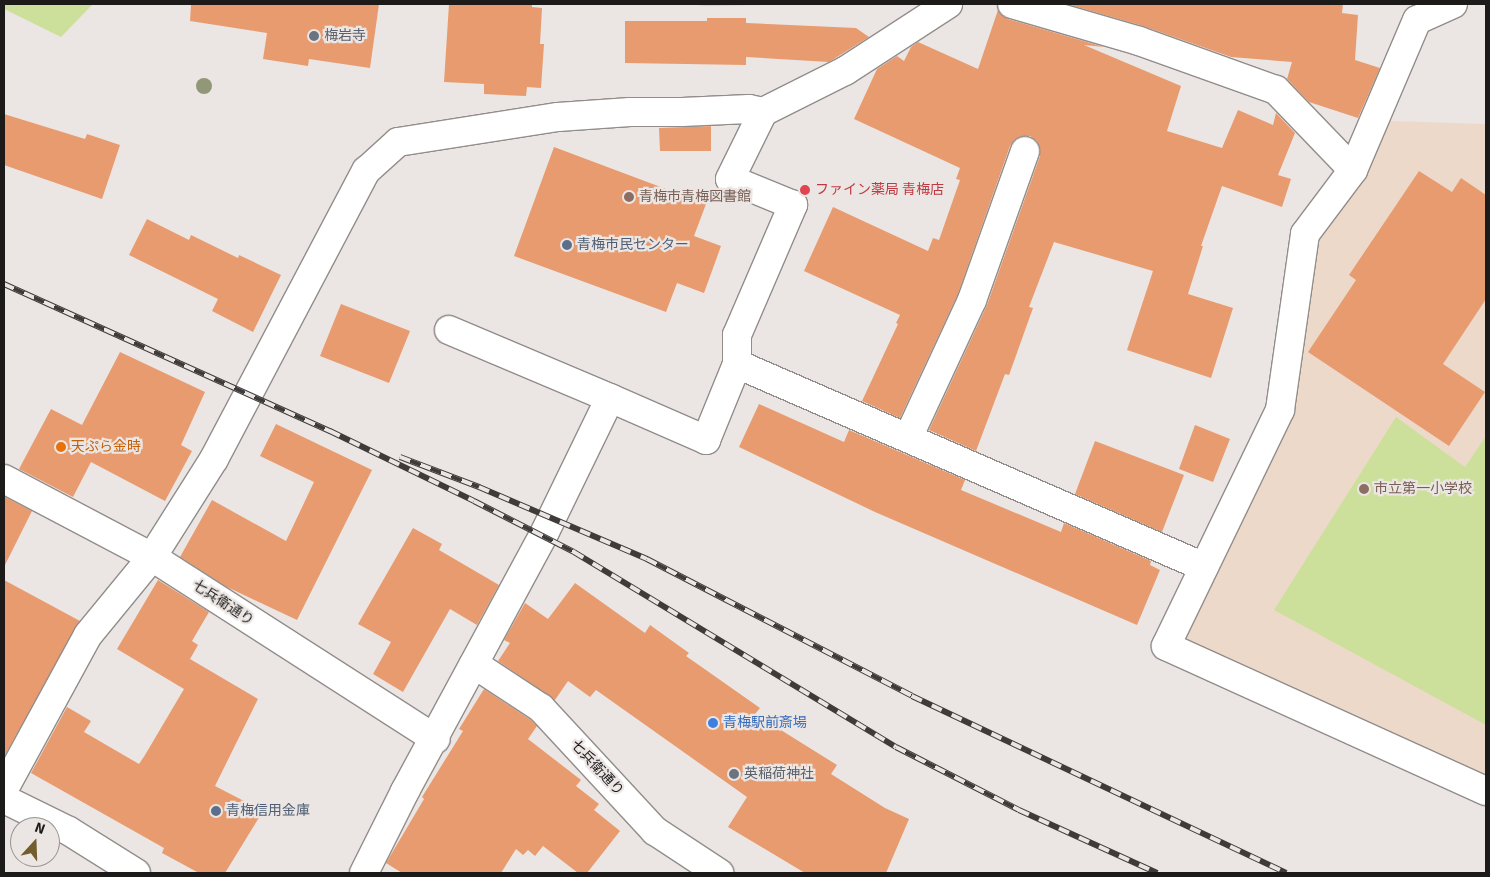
<!DOCTYPE html>
<meta charset="utf-8">
<style>
body{margin:0}
#map{position:relative;width:1490px;height:877px;overflow:hidden;background:#ebe6e3;font-family:Signika,"Noto Sans JP",sans-serif}
div>[style]{position:absolute}
.education>*{inset:0;background:#edd9ca}
.green>*{inset:0;background:#cce09c}
.building>*{inset:0;background:#e89b6f}
.roads{filter:drop-shadow(1px 0 #928d8a) drop-shadow(-1px 0 #928d8a) drop-shadow(0 1px #928d8a) drop-shadow(0 -1px #928d8a)}
.minor>*{height:28px;margin:-14px;padding:0 14px;transform-origin:14px;border-radius:14px;background:#fff}
.major>*{height:28px;margin:-14px;padding:0 14px;transform-origin:14px;border-radius:14px;background:#fff}
.rail>*{height:5.5px;margin-top:-2.75px;transform-origin:0;background:repeating-linear-gradient(90deg,#ebe6e3 0 11px,#3e3b3a 0 22px);box-sizing:border-box;border-block:1px solid #3e3b3a}
.trees>*{width:16px;height:16px;margin:-8px;border-radius:50%;background:#929877}
.dots>*{width:14px;height:14px;translate:-50% -50%;box-sizing:border-box;border:2px solid #ebe6e3;border-radius:50%}
span{translate:-50% -50%;white-space:nowrap;text-align:center;line-height:1.15;-webkit-text-stroke:4.5px #ebe6e3;paint-order:stroke}
.worship-label{font-size:14px;color:#5b616d}
.left{translate:0 -50%;text-align:left}
.health-label{font-size:14px;color:#be3a42}
.education-label{font-size:14px;color:#785e54}
.service-label{font-size:14px;color:#4e5e75}
.food-label{font-size:14px;color:#c56008}
.street-label{font-size:14px;color:#1d1b1a}
.shop-label{font-size:14px;color:#366cbe}
.frame{position:absolute;inset:0;border:5px solid #1d1b1a;pointer-events:none}
.north{position:absolute;left:10px;top:817px;width:50px;height:50px;box-sizing:border-box;background:#ebe6e3;border:1px solid #999593;border-radius:50%;rotate:20deg;font-size:14px;font-weight:700;line-height:20px;text-align:center;color:#1d1b1a}
.north::after{content:'';display:block;margin:auto;width:18px;height:22px;background:#735d2d;clip-path:polygon(50% 0,100% 100%,50% 72%,0 100%)}
</style>
<div id="map">
<div class="education">
<div style="clip-path:polygon(1390px 121px,1486px 124px,1486px 783px,1166px 646px,1280px 410px,1305px 234px,1367px 142px)"></div>
</div>
<div class="green">
<div style="clip-path:polygon(4px 4px,93px 4px,61px 37px,4px 9px)"></div>
<div style="clip-path:polygon(687px 4px,811px 4px,706px 6px)"></div>
<div style="clip-path:polygon(1396px 417px,1465px 467px,1486px 436px,1486px 725px,1274px 610px)"></div>
</div>
<div class="building">
<div style="clip-path:polygon(191px 4px,379px 4px,370px 68px,309px 59px,308px 66px,263px 59px,267px 33px,190px 21px)"></div>
<div style="clip-path:polygon(449px 4px,532px 4px,532px 7px,542px 8px,540px 44px,544px 44px,541px 88px,527px 87px,526px 96px,484px 94px,484px 84px,444px 82px)"></div>
<div style="clip-path:polygon(1067px 4px,1343px 4px,1342px 13px,1358px 15px,1355px 60px,1380px 68px,1358px 118px,1309px 102px,1287px 79px,1292px 62px,1231px 57px,1143px 26px)"></div>
<div style="clip-path:polygon(998px 10px,1008px 19px,1104px 47px,1084px 45px,1181px 86px,1167px 131px,1222px 148px,1238px 110px,1273px 125px,1276px 113px,1295px 133px,1278px 175px,1291px 179px,1282px 207px,1222px 186px,1201px 246px,1203px 246px,1188px 294px,1233px 308px,1211px 378px,1127px 350px,1153px 271px,1054px 242px,1029px 307px,1033px 308px,1009px 375px,1005px 374px,976px 451px,929px 430px,987px 305px,1040px 156px,1040px 148px,1037px 141px,1030px 136px,1022px 136px,1015px 139px,1010px 146px,958px 294px,900px 418px,862px 401px,898px 324px,896px 323px,900px 315px,804px 271px,833px 207px,928px 251px,933px 238px,939px 240px,960px 180px,956px 179px,960px 168px,854px 119px,877px 69px,897px 56px,904px 61px,911px 47px,918px 42px,978px 69px)"></div>
<div style="clip-path:polygon(707px 18px,746px 18px,746px 23px,856px 28px,869px 37px,829px 62px,746px 57px,746px 65px,625px 63px,625px 21px,707px 21px)"></div>
<div style="clip-path:polygon(4px 114px,85px 139px,87px 134px,120px 145px,102px 199px,4px 165px)"></div>
<div style="clip-path:polygon(711px 126px,711px 151px,660px 151px,659px 128px)"></div>
<div style="clip-path:polygon(554px 147px,706px 204px,694px 236px,721px 246px,704px 293px,677px 283px,666px 312px,514px 256px)"></div>
<div style="clip-path:polygon(1419px 171px,1452px 192px,1461px 178px,1486px 195px,1486px 299px,1443px 364px,1485px 392px,1449px 446px,1308px 352px,1356px 280px,1349px 275px)"></div>
<div style="clip-path:polygon(147px 219px,189px 240px,191px 235px,238px 258px,239px 255px,281px 275px,253px 332px,212px 311px,218px 299px,129px 255px)"></div>
<div style="clip-path:polygon(341px 304px,410px 331px,389px 383px,320px 356px)"></div>
<div style="clip-path:polygon(120px 352px,205px 392px,181px 445px,192px 451px,165px 501px,91px 462px,73px 497px,19px 469px,51px 409px,82px 425px)"></div>
<div style="clip-path:polygon(759px 404px,844px 442px,849px 430px,965px 480px,961px 490px,1061px 532px,1064px 523px,1151px 561px,1150px 565px,1160px 570px,1137px 625px,875px 512px,739px 447px)"></div>
<div style="clip-path:polygon(276px 424px,372px 470px,297px 620px,225px 586px,180px 557px,212px 500px,286px 541px,314px 482px,260px 456px)"></div>
<div style="clip-path:polygon(1195px 425px,1230px 439px,1213px 482px,1179px 469px)"></div>
<div style="clip-path:polygon(1095px 441px,1184px 475px,1162px 532px,1075px 494px)"></div>
<div style="clip-path:polygon(5px 497px,32px 511px,4px 567px,4px 499px)"></div>
<div style="clip-path:polygon(413px 528px,442px 544px,439px 550px,499px 585px,477px 625px,450px 609px,403px 692px,373px 674px,391px 642px,358px 624px)"></div>
<div style="clip-path:polygon(4px 580px,80px 621px,5px 755px,4px 755px)"></div>
<div style="clip-path:polygon(158px 580px,209px 612px,192px 641px,198px 645px,190px 659px,258px 699px,215px 786px,263px 811px,225px 873px,199px 873px,162px 853px,164px 848px,31px 773px,67px 707px,91px 721px,84px 732px,139px 764px,145px 755px,184px 689px,117px 649px)"></div>
<div style="clip-path:polygon(575px 583px,645px 633px,650px 625px,689px 653px,686px 656px,760px 708px,755px 714px,837px 765px,831px 774px,885px 808px,909px 819px,886px 873px,805px 873px,728px 827px,747px 797px,596px 690px,590px 697px,568px 681px,555px 700px,498px 661px,510px 643px,504px 640px,525px 603px,548px 619px)"></div>
<div style="clip-path:polygon(484px 689px,531px 720px,537px 726px,528px 739px,581px 780px,576px 786px,599px 804px,594px 810px,620px 831px,587px 873px,578px 873px,543px 846px,535px 856px,528px 850px,523px 855px,516px 849px,501px 873px,402px 873px,386px 863px,424px 799px,422px 797px,463px 731px,459px 729px)"></div>
</div>
<div class="roads">
<div class="minor">
<div style="left:1012px;top:4px;width:132px;rotate:16.2deg"></div>
<div style="left:1139px;top:41px;width:145px;rotate:19.7deg"></div>
<div style="left:1276px;top:90px;width:111px;rotate:46.1deg"></div>
<div style="left:1453px;top:4px;width:39px;rotate:156deg"></div>
<div style="left:1417px;top:20px;width:163px;rotate:113.1deg"></div>
<div style="left:1353px;top:170px;width:80px;rotate:126.9deg"></div>
<div style="left:1305px;top:234px;width:178px;rotate:98.1deg"></div>
<div style="left:1280px;top:410px;width:262px;rotate:115.8deg"></div>
<div style="left:1166px;top:646px;width:351px;rotate:24.4deg"></div>
<div style="left:449px;top:330px;width:175px;rotate:22.9deg"></div>
<div style="left:737px;top:364px;width:509px;rotate:23.49deg"></div>
<div style="left:908px;top:438px;width:152px;rotate:-65.1deg"></div>
<div style="left:972px;top:300px;width:158px;rotate:-70.4deg"></div>
<div style="left:4px;top:479px;width:167px;rotate:27.8deg"></div>
<div style="left:152px;top:557px;width:337px;rotate:32.7deg"></div>
<div style="left:474px;top:664px;width:80px;rotate:33.3deg"></div>
<div style="left:541px;top:708px;width:168px;rotate:47.2deg"></div>
<div style="left:655px;top:831px;width:77px;rotate:33.3deg"></div>
<div style="left:4px;top:789px;width:175px;rotate:-61.4deg"></div>
<div style="left:88px;top:635px;width:101px;rotate:-50.6deg"></div>
<div style="left:152px;top:557px;width:116px;rotate:-57.7deg"></div>
<div style="left:214px;top:459px;width:326px;rotate:-62.2deg"></div>
<div style="left:366px;top:171px;width:43px;rotate:-42.2deg"></div>
<div style="left:398px;top:142px;width:162px;rotate:-8.9deg"></div>
<div style="left:558px;top:117px;width:72px;rotate:-4deg"></div>
<div style="left:630px;top:112px;width:52px"></div>
<div style="left:682px;top:112px;width:67px;rotate:-2.6deg"></div>
<div style="left:749px;top:109px;width:14px;rotate:12deg"></div>
<div style="left:364px;top:873px;width:92px;rotate:-63.4deg"></div>
<div style="left:405px;top:791px;width:290px;rotate:-61.6deg"></div>
<div style="left:543px;top:536px;width:153px;rotate:-64.1deg"></div>
<div style="left:610px;top:398px;width:105px;rotate:23.6deg"></div>
<div style="left:706px;top:440px;width:82px;rotate:-67.8deg"></div>
<div style="left:737px;top:364px;width:29px;rotate:-90deg"></div>
<div style="left:737px;top:335px;width:142px;rotate:-66.7deg"></div>
<div style="left:793px;top:205px;width:68px;rotate:-157.6deg"></div>
<div style="left:730px;top:179px;width:75px;rotate:-63.8deg"></div>
<div style="left:763px;top:112px;width:92px;rotate:-26.6deg"></div>
<div style="left:845px;top:71px;width:123px;rotate:-33deg"></div>
</div>
<div class="major">
<div style="left:4px;top:799px;width:72px;rotate:26.2deg"></div>
<div style="left:69px;top:831px;width:79px;rotate:32.1deg"></div>
</div>
</div>
<div class="rail">
<div style="left:4px;top:284px;width:358px;rotate:24.3deg"></div>
<div style="left:330px;top:431px;width:160px;rotate:25.9deg"></div>
<div style="left:474px;top:501px;width:112px;rotate:27deg"></div>
<div style="left:574px;top:552px;width:376px;rotate:31.2deg"></div>
<div style="left:896px;top:747px;width:138px;rotate:27.1deg"></div>
<div style="left:1019px;top:810px;width:152px;rotate:24.5deg"></div>
<div style="left:400px;top:457px;width:85px;rotate:20.8deg"></div>
<div style="left:479px;top:487px;width:183px;rotate:23.2deg"></div>
<div style="left:647px;top:559px;width:298px;rotate:27.3deg"></div>
<div style="left:912px;top:696px;width:414px;rotate:25.3deg"></div>
</div>
<div class="trees">
<div style="left:204px;top:86px"></div>
</div>
<div class="dots">
<div style="left:314px;top:36px;background:#6b7280"></div>
<div style="left:805px;top:190px;background:#e0444e"></div>
<div style="left:629px;top:197px;background:#8d6e63"></div>
<div style="left:567px;top:245px;background:#5c6f8a"></div>
<div style="left:61px;top:447px;background:#e8710a"></div>
<div style="left:1364px;top:489px;background:#8d6e63"></div>
<div style="left:713px;top:723px;background:#3f7fe0"></div>
<div style="left:734px;top:774px;background:#6b7280"></div>
<div style="left:216px;top:811px;background:#5c6f8a"></div>
</div>
<div class="worship-label">
<span class="left" style="left:324px;top:36px">梅岩寺</span>
<span class="left" style="left:744px;top:774px">英稲荷神社</span>
</div>
<div class="health-label">
<span class="left" style="left:815px;top:190px">ファイン薬局 青梅店</span>
</div>
<div class="education-label">
<span class="left" style="left:639px;top:197px">青梅市青梅図書館</span>
<span class="left" style="left:1374px;top:489px">市立第一小学校</span>
</div>
<div class="service-label">
<span class="left" style="left:577px;top:245px">青梅市民センター</span>
<span class="left" style="left:226px;top:811px">青梅信用金庫</span>
</div>
<div class="food-label">
<span class="left" style="left:71px;top:447px">天ぷら金時</span>
</div>
<div class="street-label">
<span style="left:223px;top:603px;rotate:33deg">七兵衛通り</span>
<span style="left:597px;top:768px;rotate:47deg">七兵衛通り</span>
</div>
<div class="shop-label">
<span class="left" style="left:723px;top:723px">青梅駅前斎場</span>
</div>
<div class="frame"></div>
<div class="north">N</div>
</div>
